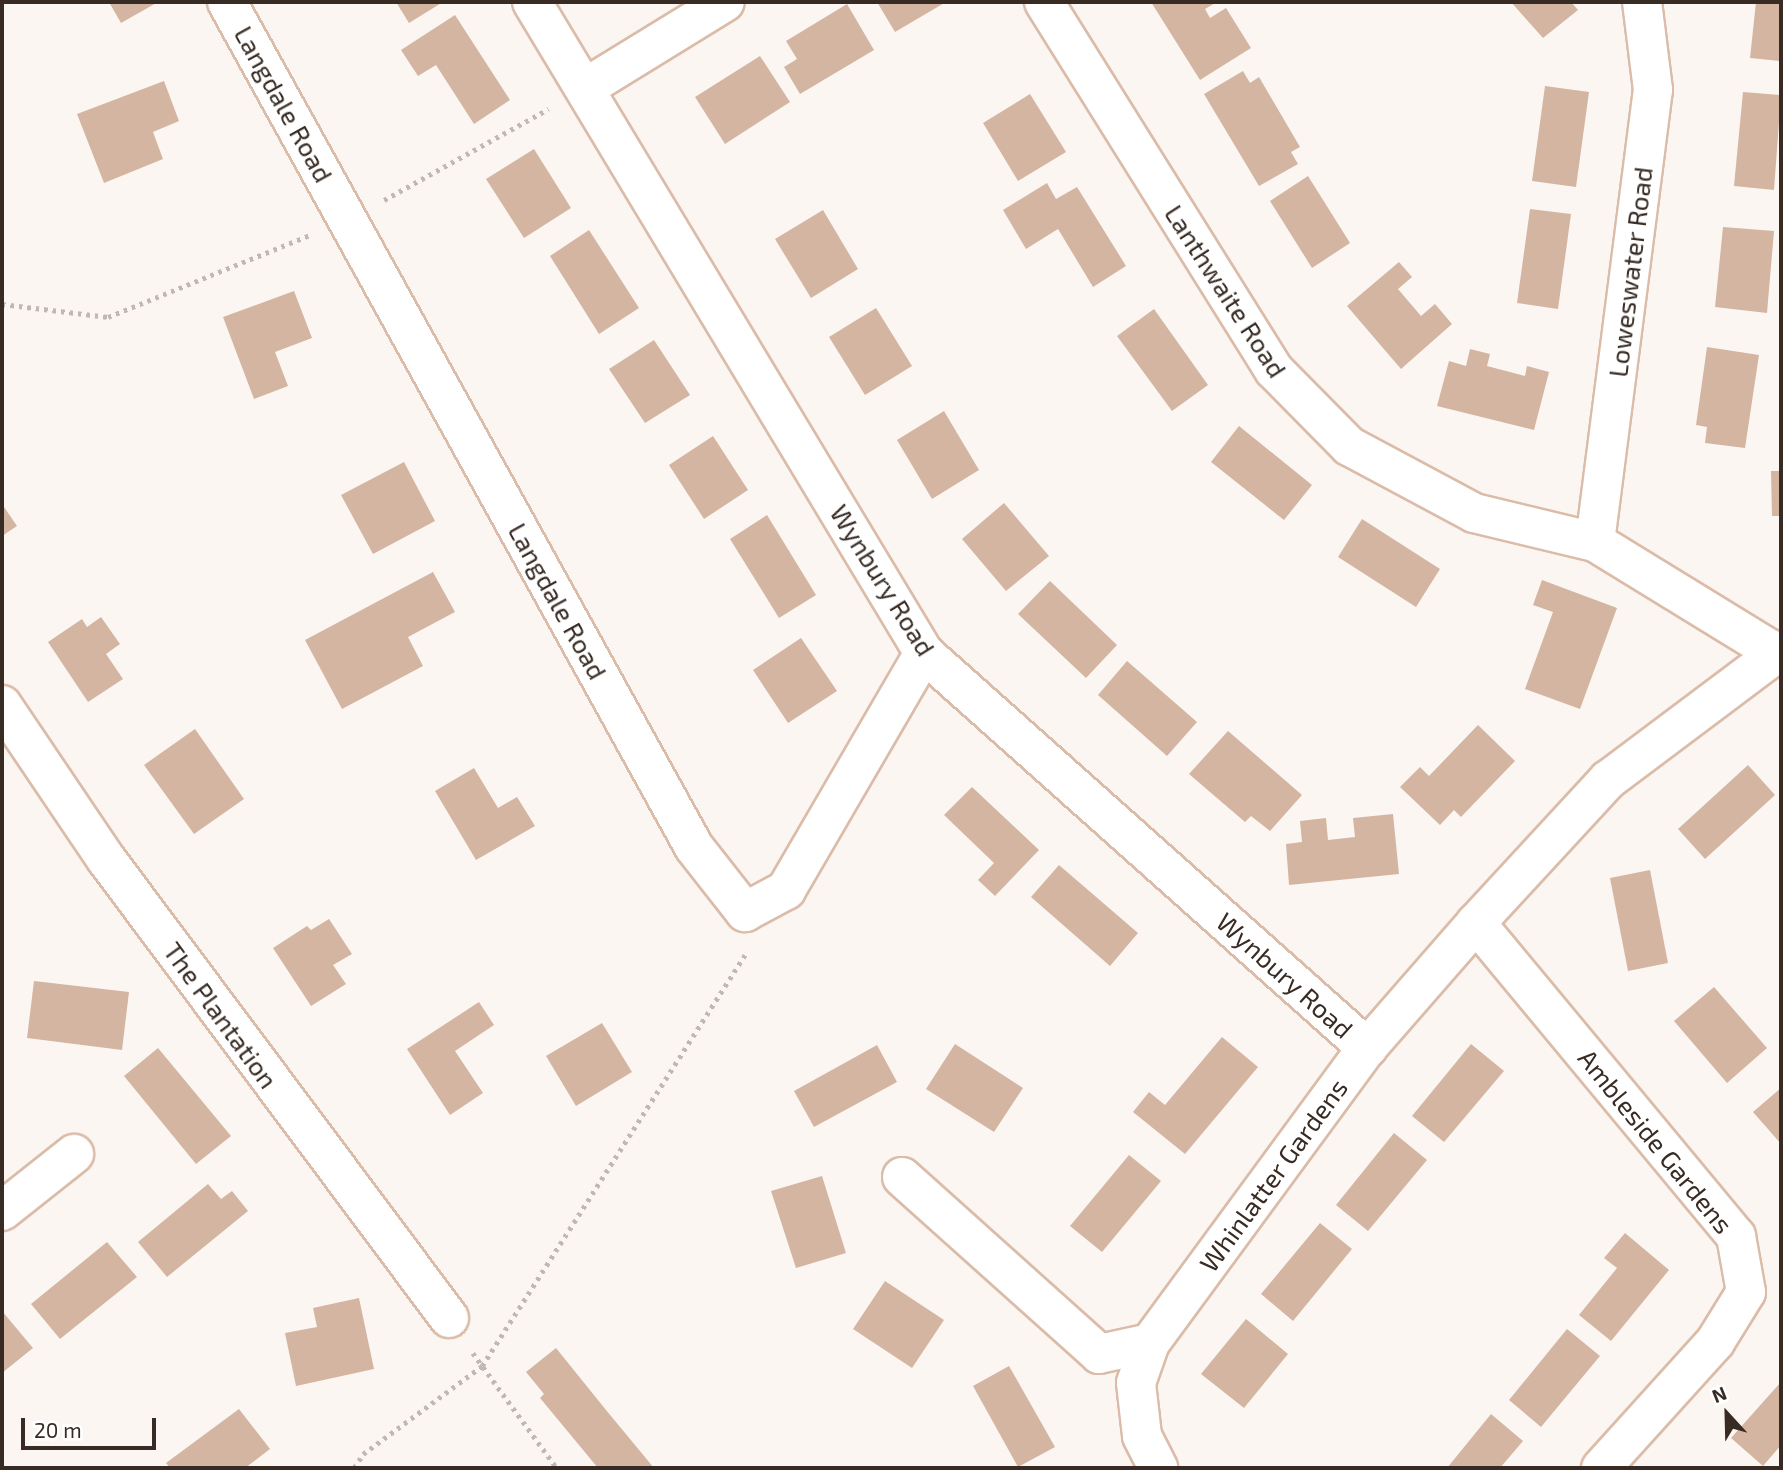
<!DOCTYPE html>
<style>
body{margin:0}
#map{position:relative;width:1783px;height:1470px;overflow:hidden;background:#fcf6f2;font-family:"Exo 2",sans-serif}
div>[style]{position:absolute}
.building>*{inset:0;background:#d3b5a2}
.path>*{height:4.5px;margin-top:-2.25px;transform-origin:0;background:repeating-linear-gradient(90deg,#c0b8b3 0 3.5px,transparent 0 8.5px)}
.roads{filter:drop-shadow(2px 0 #dabca8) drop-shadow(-2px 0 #dabca8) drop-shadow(0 2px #dabca8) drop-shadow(0 -2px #dabca8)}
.minor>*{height:38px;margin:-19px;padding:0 19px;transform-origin:19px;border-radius:19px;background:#fff}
span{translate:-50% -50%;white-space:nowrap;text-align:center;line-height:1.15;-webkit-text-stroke:6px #fff;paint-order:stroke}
.street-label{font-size:26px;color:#372b24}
.frame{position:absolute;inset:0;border:4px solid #372b24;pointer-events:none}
.north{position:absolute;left:1692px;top:1379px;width:70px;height:70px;-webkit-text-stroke:5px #fff;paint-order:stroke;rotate:338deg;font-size:19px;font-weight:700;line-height:28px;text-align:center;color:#372b24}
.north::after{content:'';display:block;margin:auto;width:24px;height:32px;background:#372b24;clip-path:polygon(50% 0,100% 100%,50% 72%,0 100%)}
.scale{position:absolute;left:21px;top:1418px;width:135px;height:32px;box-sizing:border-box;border:4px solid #372b24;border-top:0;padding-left:9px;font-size:21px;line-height:24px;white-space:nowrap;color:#372b24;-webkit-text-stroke:5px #fff;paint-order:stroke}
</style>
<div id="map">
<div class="building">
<div style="clip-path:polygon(109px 2px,158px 2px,121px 23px)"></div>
<div style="clip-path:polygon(396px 2px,443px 2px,409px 23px)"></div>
<div style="clip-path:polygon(877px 2px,946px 2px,895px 32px)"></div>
<div style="clip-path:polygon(1151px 2px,1217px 2px,1205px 9px,1210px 18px,1226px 8px,1251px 48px,1200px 80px)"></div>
<div style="clip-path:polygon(1511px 2px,1571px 2px,1578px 10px,1543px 38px)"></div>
<div style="clip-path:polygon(1756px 2px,1781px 2px,1781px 61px,1750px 58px)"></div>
<div style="clip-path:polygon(847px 4px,874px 50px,800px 94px,784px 67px,797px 59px,786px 41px)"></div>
<div style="clip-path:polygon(455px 15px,510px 100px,474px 124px,436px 65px,418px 76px,401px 50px)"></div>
<div style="clip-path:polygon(760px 56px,790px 102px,725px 144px,695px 97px)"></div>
<div style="clip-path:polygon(1243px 71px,1250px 83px,1259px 77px,1300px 147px,1291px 152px,1298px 164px,1259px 186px,1204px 94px)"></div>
<div style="clip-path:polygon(164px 81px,179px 121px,153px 132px,163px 159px,104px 183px,77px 114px)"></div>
<div style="clip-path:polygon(1545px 86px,1589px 92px,1576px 187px,1532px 181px)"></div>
<div style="clip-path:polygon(1743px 92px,1781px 95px,1774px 190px,1734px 186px)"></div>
<div style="clip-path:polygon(1030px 94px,1066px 152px,1018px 181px,983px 123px)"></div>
<div style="clip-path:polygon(534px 149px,571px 208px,524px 238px,486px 179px)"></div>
<div style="clip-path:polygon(1308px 176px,1350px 243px,1312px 268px,1270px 201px)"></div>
<div style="clip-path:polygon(1047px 183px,1056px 199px,1077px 187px,1126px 266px,1093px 287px,1058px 229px,1026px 249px,1003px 210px)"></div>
<div style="clip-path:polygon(1530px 209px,1571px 214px,1558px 309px,1517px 303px)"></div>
<div style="clip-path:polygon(823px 210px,858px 269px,811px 298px,775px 239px)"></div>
<div style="clip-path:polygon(1723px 227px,1774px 231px,1767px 313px,1715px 307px)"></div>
<div style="clip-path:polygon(589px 230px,639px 308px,599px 334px,550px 256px)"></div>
<div style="clip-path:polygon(1399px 262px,1412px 277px,1398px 289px,1421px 316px,1435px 304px,1452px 324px,1401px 369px,1347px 306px)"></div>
<div style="clip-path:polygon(294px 291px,312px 338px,275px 352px,288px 386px,254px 399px,223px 317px)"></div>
<div style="clip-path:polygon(876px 308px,912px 366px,865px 395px,829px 337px)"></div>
<div style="clip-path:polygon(1154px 309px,1208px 385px,1172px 411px,1117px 336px)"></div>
<div style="clip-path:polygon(654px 340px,690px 395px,645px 423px,609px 369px)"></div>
<div style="clip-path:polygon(1707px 347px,1759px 355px,1745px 448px,1705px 443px,1707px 427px,1696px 425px)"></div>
<div style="clip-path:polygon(1470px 349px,1490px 354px,1487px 366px,1525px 376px,1527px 366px,1549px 372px,1534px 430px,1437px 406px,1449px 361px,1466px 366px)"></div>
<div style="clip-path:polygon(944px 411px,979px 470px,932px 499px,897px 440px)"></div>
<div style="clip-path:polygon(1239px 426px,1312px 485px,1284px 520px,1211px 462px)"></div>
<div style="clip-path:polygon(713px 436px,748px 490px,704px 519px,669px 465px)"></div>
<div style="clip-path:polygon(404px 462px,435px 521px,373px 554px,341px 495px)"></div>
<div style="clip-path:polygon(1771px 471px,1781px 471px,1781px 516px,1772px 516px)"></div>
<div style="clip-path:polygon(1004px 503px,1049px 556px,1006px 591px,962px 539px)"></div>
<div style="clip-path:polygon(2px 504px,17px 526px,2px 536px)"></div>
<div style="clip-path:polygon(767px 515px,816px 595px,779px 618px,730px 539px)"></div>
<div style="clip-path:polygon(1362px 519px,1440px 569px,1416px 607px,1338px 557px)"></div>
<div style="clip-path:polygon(433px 572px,455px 612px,408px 637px,423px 666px,342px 709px,305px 640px)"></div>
<div style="clip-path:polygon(1542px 580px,1617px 608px,1580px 709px,1525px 689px,1553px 612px,1533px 605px)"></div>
<div style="clip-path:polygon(1050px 581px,1117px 645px,1086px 678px,1018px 614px)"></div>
<div style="clip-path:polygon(101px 617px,120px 644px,106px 654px,123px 679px,88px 702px,48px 642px,82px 619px,87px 627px)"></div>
<div style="clip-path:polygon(801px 638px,837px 691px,788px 723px,753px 670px)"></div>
<div style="clip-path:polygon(1127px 661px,1197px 722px,1167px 756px,1098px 695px)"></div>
<div style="clip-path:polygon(1478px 725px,1515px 761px,1461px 817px,1454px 810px,1440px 825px,1400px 787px,1420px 767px,1429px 776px)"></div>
<div style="clip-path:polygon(195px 729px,244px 799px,194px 834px,144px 765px)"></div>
<div style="clip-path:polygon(1228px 731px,1302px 795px,1270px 831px,1251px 816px,1245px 822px,1189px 774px)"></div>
<div style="clip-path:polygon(1748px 765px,1775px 795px,1705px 859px,1678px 829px)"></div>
<div style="clip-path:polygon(474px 768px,498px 808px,517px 797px,535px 826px,476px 860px,435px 791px)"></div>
<div style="clip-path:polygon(972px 787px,1039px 850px,995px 896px,978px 880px,994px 863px,944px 815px)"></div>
<div style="clip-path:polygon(1393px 814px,1399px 874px,1289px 885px,1286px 844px,1302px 842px,1300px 821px,1326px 818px,1328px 840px,1355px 837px,1353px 818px)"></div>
<div style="clip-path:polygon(1059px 865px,1138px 933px,1110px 966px,1031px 897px)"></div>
<div style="clip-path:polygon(1650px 870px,1668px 963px,1628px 971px,1610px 878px)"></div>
<div style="clip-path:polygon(329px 919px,352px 954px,333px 965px,346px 984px,311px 1006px,273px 948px,307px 926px,311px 930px)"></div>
<div style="clip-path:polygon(34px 981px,129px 992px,122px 1050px,27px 1038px)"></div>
<div style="clip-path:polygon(1714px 987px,1767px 1048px,1727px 1083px,1674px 1021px)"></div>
<div style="clip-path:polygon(479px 1002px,494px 1025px,455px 1051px,483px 1093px,450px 1115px,407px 1049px)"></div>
<div style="clip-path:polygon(602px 1023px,632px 1072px,576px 1106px,546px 1056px)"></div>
<div style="clip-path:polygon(1222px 1037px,1258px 1067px,1185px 1154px,1133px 1112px,1149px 1092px,1165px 1105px)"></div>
<div style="clip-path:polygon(955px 1044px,1023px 1088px,994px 1132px,926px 1089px)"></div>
<div style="clip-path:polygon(1471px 1044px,1504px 1071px,1444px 1142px,1412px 1116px)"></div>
<div style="clip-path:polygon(877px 1045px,897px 1082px,814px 1127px,794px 1091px)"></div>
<div style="clip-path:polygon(158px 1048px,231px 1136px,196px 1164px,124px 1076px)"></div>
<div style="clip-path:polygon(1781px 1088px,1781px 1144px,1753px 1112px)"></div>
<div style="clip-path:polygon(1394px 1133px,1427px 1160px,1368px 1231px,1336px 1205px)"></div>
<div style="clip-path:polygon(1129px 1155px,1161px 1181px,1102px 1252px,1070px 1226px)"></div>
<div style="clip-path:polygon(822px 1176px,846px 1253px,796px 1268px,771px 1191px)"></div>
<div style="clip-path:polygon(208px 1184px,221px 1199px,232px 1191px,248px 1211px,167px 1277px,138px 1242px)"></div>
<div style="clip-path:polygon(1320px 1223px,1352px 1249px,1293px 1321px,1261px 1294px)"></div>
<div style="clip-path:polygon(1625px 1233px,1669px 1270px,1611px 1341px,1579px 1315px,1617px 1268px,1604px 1258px)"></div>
<div style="clip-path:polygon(107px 1242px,137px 1277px,60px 1339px,31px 1304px)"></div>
<div style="clip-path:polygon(885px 1281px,944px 1320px,912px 1368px,853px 1329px)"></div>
<div style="clip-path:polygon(359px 1298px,374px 1369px,296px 1386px,285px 1333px,317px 1327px,313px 1308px)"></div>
<div style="clip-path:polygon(2px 1311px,33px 1348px,2px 1373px)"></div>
<div style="clip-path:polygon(1246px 1319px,1288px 1354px,1244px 1408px,1201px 1374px)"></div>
<div style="clip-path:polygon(1567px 1329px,1600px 1356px,1541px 1427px,1509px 1400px)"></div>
<div style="clip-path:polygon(556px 1348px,606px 1410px,654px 1468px,598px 1468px,540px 1398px,544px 1394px,526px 1372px)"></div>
<div style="clip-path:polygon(1009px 1366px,1055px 1447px,1018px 1467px,973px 1386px)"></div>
<div style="clip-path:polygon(1781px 1382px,1781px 1445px,1763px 1466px,1731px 1438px)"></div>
<div style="clip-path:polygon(239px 1409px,270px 1449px,245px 1468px,170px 1468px,166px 1463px)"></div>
<div style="clip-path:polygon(1491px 1414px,1523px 1441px,1500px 1468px,1447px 1468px)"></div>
</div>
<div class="path">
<div style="left:384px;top:200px;width:188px;rotate:-29deg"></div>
<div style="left:2px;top:304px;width:107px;rotate:7deg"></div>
<div style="left:108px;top:317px;width:218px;rotate:-22.1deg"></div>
<div style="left:473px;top:1353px;width:142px;rotate:53.9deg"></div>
<div style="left:354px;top:1468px;width:17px;rotate:-57deg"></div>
<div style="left:363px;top:1454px;width:148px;rotate:-36.5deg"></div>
<div style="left:482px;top:1366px;width:488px;rotate:-57.4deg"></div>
</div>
<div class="roads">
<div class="minor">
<div style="left:227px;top:2px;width:965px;rotate:61.07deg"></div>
<div style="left:694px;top:847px;width:83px;rotate:51.9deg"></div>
<div style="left:745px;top:912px;width:47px;rotate:-28.2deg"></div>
<div style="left:786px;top:890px;width:274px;rotate:-59.8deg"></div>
<div style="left:532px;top:2px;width:760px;rotate:58.95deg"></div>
<div style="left:924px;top:653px;width:594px;rotate:41.72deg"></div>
<div style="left:1044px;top:2px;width:434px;rotate:58deg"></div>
<div style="left:1274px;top:370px;width:107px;rotate:45.4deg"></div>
<div style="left:1349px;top:446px;width:142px;rotate:28.2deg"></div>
<div style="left:1474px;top:513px;width:124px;rotate:13.5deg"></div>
<div style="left:1595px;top:542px;width:212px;rotate:31.5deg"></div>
<div style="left:585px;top:88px;width:164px;rotate:-31.6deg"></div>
<div style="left:1595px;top:542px;width:456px;rotate:-82.7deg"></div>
<div style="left:1653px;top:90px;width:89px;rotate:-97.1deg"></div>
<div style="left:2px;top:705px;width:186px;rotate:56deg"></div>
<div style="left:106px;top:859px;width:573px;rotate:53.23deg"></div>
<div style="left:1476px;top:923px;width:407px;rotate:50.3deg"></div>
<div style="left:1736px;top:1236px;width:57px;rotate:79.9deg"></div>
<div style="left:1746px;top:1292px;width:59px;rotate:121.8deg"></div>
<div style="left:1715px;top:1342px;width:170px;rotate:132.1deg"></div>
<div style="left:902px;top:1177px;width:265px;rotate:41.9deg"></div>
<div style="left:1099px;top:1354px;width:52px;rotate:-12.2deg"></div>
<div style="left:1150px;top:1343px;width:366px;rotate:-53.7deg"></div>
<div style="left:1367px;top:1048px;width:166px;rotate:-48.9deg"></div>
<div style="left:1476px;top:923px;width:195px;rotate:-47.3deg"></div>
<div style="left:1608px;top:780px;width:216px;rotate:-36.9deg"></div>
<div style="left:2px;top:1211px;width:92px;rotate:-38.4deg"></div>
<div style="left:1150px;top:1343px;width:42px;rotate:109.3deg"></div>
<div style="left:1136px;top:1383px;width:53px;rotate:83.5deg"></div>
<div style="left:1142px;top:1436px;width:36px;rotate:63deg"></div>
</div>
</div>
<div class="street-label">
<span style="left:284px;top:104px;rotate:61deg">Langdale Road</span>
<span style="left:1630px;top:272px;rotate:-83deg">Loweswater Road</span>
<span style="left:1226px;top:291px;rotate:57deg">Lanthwaite Road</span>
<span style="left:883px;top:580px;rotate:58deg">Wynbury Road</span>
<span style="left:558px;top:601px;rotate:61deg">Langdale Road</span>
<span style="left:1285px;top:975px;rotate:42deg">Wynbury Road</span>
<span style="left:221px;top:1015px;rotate:54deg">The Plantation</span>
<span style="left:1656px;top:1141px;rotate:51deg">Ambleside Gardens</span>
<span style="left:1273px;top:1175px;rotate:-54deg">Whinlatter Gardens</span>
</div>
<div class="frame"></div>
<div class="north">N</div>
<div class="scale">20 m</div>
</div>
